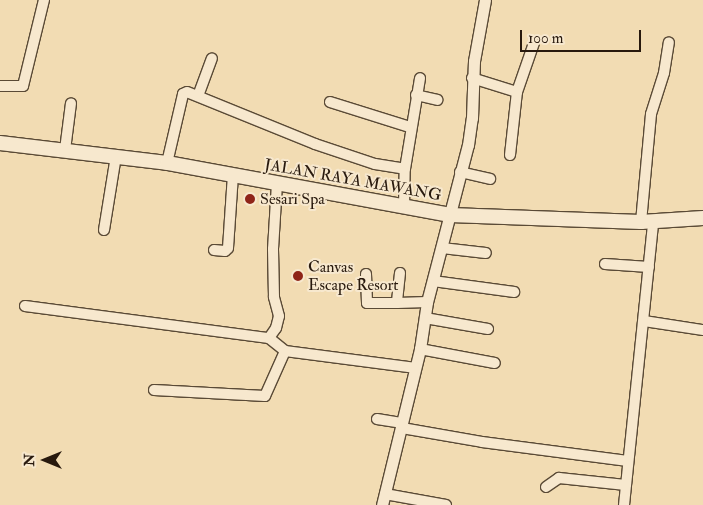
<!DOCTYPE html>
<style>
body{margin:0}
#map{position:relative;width:703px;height:505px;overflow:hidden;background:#f2dcb3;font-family:"IM FELL Double Pica",serif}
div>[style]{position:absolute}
.roads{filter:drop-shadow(1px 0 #5a4a36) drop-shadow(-1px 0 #5a4a36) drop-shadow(0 1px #5a4a36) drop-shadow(0 -1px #5a4a36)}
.minor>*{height:10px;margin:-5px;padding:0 5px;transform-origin:5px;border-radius:5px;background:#f7e8ce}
.tertiary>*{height:11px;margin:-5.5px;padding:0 5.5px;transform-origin:5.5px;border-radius:5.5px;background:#f7e8ce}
.secondary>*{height:14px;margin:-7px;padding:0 7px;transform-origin:7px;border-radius:7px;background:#f7e8ce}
.dots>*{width:14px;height:14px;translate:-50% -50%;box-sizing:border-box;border:2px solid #f7e8ce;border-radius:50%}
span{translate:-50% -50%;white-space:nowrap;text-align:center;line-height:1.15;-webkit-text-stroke:4px #f7e8ce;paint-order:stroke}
.street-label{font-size:16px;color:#28190d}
.poi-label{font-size:16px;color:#28190d}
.left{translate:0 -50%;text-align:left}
.north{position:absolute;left:20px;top:435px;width:50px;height:50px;-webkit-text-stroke:4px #f7e8ce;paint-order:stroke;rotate:270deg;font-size:14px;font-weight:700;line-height:20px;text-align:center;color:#28190d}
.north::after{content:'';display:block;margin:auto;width:18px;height:22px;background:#28190d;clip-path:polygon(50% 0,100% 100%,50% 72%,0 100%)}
.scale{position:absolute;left:520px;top:30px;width:121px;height:22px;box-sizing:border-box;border:2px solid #28190d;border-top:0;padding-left:6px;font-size:15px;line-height:18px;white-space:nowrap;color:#28190d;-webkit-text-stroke:4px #f7e8ce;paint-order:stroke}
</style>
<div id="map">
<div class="roads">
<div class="minor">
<div style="left:472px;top:78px;width:47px;rotate:17.3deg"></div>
<div style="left:0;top:86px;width:23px"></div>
<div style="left:23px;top:86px;width:89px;rotate:-76.3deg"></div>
<div style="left:416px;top:95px;width:22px;rotate:13deg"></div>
<div style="left:198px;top:96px;width:40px;rotate:-69.8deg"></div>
<div style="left:330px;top:102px;width:84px;rotate:17.4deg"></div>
<div style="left:65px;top:150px;width:47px;rotate:-82.7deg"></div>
<div style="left:510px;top:155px;width:63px;rotate:-83.7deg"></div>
<div style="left:517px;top:92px;width:52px;rotate:-70.9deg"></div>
<div style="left:167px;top:163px;width:71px;rotate:-76.9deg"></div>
<div style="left:183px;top:94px;width:4px;rotate:-27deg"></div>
<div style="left:187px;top:92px;width:138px;rotate:22.1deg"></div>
<div style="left:315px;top:144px;width:63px;rotate:18.4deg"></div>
<div style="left:375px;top:164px;width:30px;rotate:9deg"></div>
<div style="left:460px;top:172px;width:31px;rotate:13deg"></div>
<div style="left:404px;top:208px;width:39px;rotate:-89deg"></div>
<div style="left:405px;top:169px;width:92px;rotate:-80.6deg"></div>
<div style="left:641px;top:222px;width:108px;rotate:-84.7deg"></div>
<div style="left:651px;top:114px;width:43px;rotate:-72.4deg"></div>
<div style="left:664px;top:73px;width:31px;rotate:-81deg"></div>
<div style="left:104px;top:230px;width:75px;rotate:-80.8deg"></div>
<div style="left:442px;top:248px;width:44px;rotate:6.5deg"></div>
<div style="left:214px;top:250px;width:11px;rotate:5deg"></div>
<div style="left:225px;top:251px;width:4px;rotate:-45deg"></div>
<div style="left:228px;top:248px;width:74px;rotate:-86.1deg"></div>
<div style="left:605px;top:264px;width:44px;rotate:3.9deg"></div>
<div style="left:400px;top:273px;width:30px;rotate:96deg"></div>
<div style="left:397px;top:303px;width:30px;rotate:-2deg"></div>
<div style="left:366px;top:274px;width:29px;rotate:88deg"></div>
<div style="left:367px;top:303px;width:30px"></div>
<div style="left:433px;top:281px;width:82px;rotate:7.7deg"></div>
<div style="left:25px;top:306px;width:246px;rotate:7.5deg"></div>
<div style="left:269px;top:338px;width:21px;rotate:39deg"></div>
<div style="left:285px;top:351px;width:132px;rotate:7.4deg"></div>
<div style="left:425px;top:318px;width:64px;rotate:9.9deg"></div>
<div style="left:644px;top:321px;width:60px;rotate:8.7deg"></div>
<div style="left:269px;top:338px;width:12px;rotate:-55deg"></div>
<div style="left:276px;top:328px;width:12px;rotate:-76deg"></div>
<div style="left:279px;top:316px;width:20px;rotate:-105deg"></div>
<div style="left:274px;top:297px;width:48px;rotate:-91.2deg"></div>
<div style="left:273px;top:249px;width:65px;rotate:-86.5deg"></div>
<div style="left:420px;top:349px;width:76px;rotate:10.6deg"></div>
<div style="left:154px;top:390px;width:111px;rotate:3.1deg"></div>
<div style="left:265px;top:396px;width:49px;rotate:-66deg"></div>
<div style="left:377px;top:419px;width:26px;rotate:9deg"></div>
<div style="left:402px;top:428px;width:81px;rotate:9.9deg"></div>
<div style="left:482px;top:442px;width:147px;rotate:7.4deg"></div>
<div style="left:546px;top:487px;width:16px;rotate:-35deg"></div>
<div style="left:559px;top:478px;width:67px;rotate:6deg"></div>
<div style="left:385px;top:494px;width:62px;rotate:10.2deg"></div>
<div style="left:624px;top:505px;width:284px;rotate:-84.1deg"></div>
</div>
<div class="tertiary">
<div style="left:382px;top:505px;width:161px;rotate:-76.3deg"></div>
<div style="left:420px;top:349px;width:48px;rotate:-81.5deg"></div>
<div style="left:427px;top:302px;width:162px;rotate:-75.4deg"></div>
<div style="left:468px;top:145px;width:27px;rotate:-82deg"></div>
<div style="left:472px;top:118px;width:57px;rotate:-88deg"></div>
<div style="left:474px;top:61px;width:62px;rotate:-79.8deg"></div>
</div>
<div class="secondary">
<div style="left:0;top:143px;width:168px;rotate:6.8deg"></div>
<div style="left:167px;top:163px;width:288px;rotate:10.4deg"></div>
<div style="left:450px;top:215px;width:191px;rotate:2.1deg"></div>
<div style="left:641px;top:222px;width:62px;rotate:-3.7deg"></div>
</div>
</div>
<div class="dots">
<div style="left:250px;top:199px;background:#8f2418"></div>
<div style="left:298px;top:276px;background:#8f2418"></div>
</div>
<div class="street-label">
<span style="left:353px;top:180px;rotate:10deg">JALAN RAYA MAWANG</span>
</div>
<div class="poi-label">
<span class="left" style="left:260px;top:199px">Sesari Spa</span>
<span class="left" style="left:308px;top:276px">Canvas<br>Escape Resort</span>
</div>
<div class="north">N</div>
<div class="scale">100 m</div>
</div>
